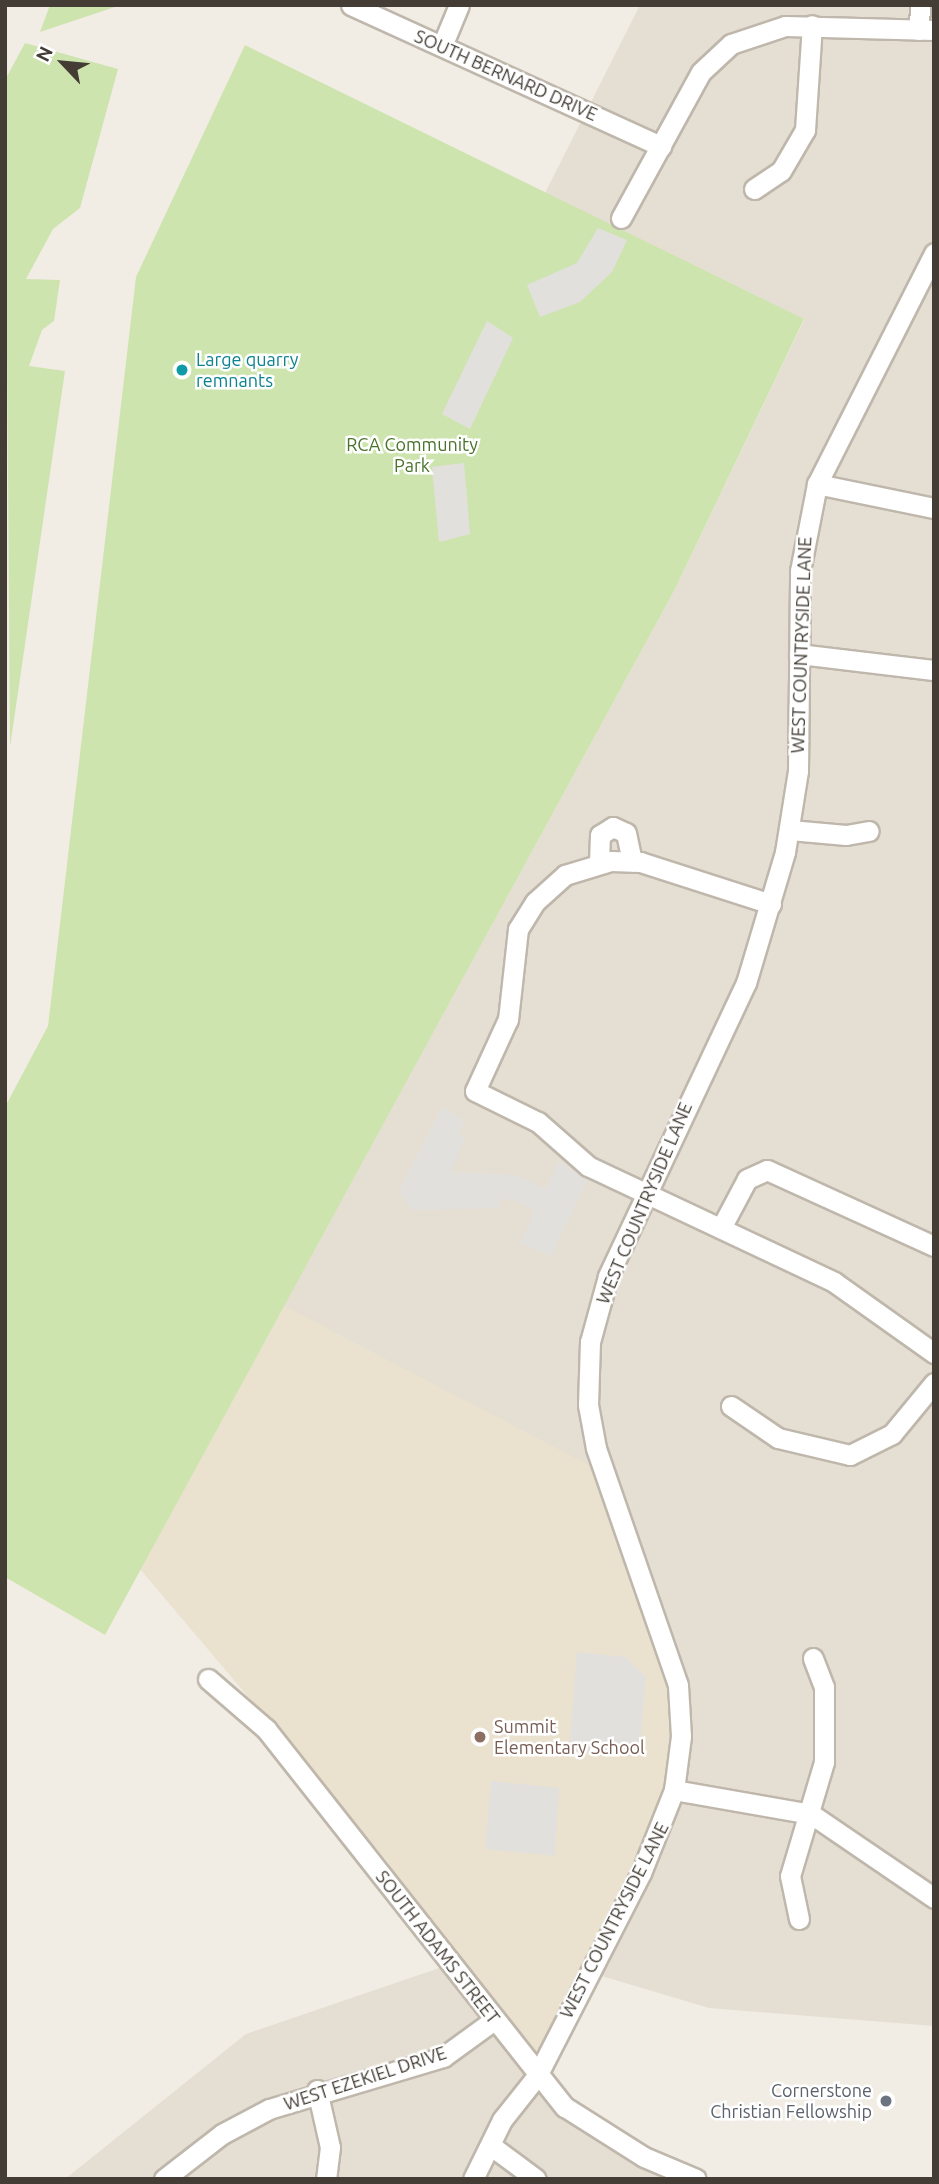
<!DOCTYPE html>
<style>
body{margin:0}
#map{position:relative;width:939px;height:2184px;overflow:hidden;background:#f1ede5;font-family:Ubuntu,sans-serif}
div>[style]{position:absolute}
.residential>*{inset:0;background:#e5dfd3}
.education>*{inset:0;background:#eae2cf}
.green>*{inset:0;background:#cee4af}
.parking>*{inset:0;background:#e2e0dd}
.roads{filter:drop-shadow(2px 0 #bfb7ab) drop-shadow(-2px 0 #bfb7ab) drop-shadow(0 2px #bfb7ab) drop-shadow(0 -2px #bfb7ab)}
.minor>*{height:19px;margin:-9.5px;padding:0 9.5px;transform-origin:9.5px;border-radius:9.5px;background:#fff}
.dots>*{width:19px;height:19px;translate:-50% -50%;box-sizing:border-box;border:4px solid #fff;border-radius:50%}
span{translate:-50% -50%;white-space:nowrap;text-align:center;line-height:1.15;-webkit-text-stroke:5px #fff;paint-order:stroke}
.street-label{font-size:18px;color:#433d35}
.culture-label{font-size:18px;color:#0d838f}
.left{translate:0 -50%;text-align:left}
.park-label{font-size:18px;color:#49722b}
.education-label{font-size:18px;color:#785e54}
.worship-label{font-size:18px;color:#5b616d}
.right{translate:-100% -50%;text-align:right}
.frame{position:absolute;inset:0;border:7px solid #433d35;pointer-events:none}
.north{position:absolute;left:28px;top:28px;width:70px;height:70px;-webkit-text-stroke:5px #fff;paint-order:stroke;rotate:296deg;font-size:19px;font-weight:700;line-height:28px;text-align:center;color:#433d35}
.north::after{content:'';display:block;margin:auto;width:24px;height:32px;background:#433d35;clip-path:polygon(50% 0,100% 100%,50% 72%,0 100%)}
</style>
<div id="map">
<div class="residential">
<div style="clip-path:polygon(640px 5px,934px 5px,934px 2026px,709px 2008px,585px 1971px,284px 1306px,675px 589px,804px 320px,545px 193px)"></div>
<div style="clip-path:polygon(451px 1964px,534px 2078px,651px 2166px,704px 2179px,65px 2179px,246px 2034px)"></div>
</div>
<div class="education">
<div style="clip-path:polygon(284px 1306px,604px 1473px,683px 1684px,672px 1791px,534px 2078px,387px 1861px,140px 1569px)"></div>
</div>
<div class="green">
<div style="clip-path:polygon(50px 5px,121px 5px,40px 32px)"></div>
<div style="clip-path:polygon(25px 43px,118px 69px,80px 208px,53px 229px,26px 279px,60px 280px,54px 321px,42px 330px,29px 366px,65px 371px,10px 747px,5px 80px)"></div>
<div style="clip-path:polygon(245px 45px,804px 319px,675px 589px,105px 1635px,5px 1577px,5px 1107px,48px 1026px,136px 277px)"></div>
</div>
<div class="parking">
<div style="clip-path:polygon(598px 228px,627px 240px,612px 272px,580px 302px,540px 317px,527px 285px,577px 263px)"></div>
<div style="clip-path:polygon(487px 321px,513px 338px,470px 429px,442px 414px)"></div>
<div style="clip-path:polygon(464px 463px,470px 534px,439px 542px,432px 467px)"></div>
<div style="clip-path:polygon(442px 1107px,464px 1121px,458px 1135px,466px 1138px,450px 1172px,516px 1175px,546px 1189px,559px 1161px,587px 1180px,551px 1256px,520px 1243px,535px 1211px,512px 1199px,499px 1200px,499px 1208px,413px 1210px,399px 1192px)"></div>
<div style="clip-path:polygon(577px 1652px,626px 1657px,646px 1677px,639px 1756px,569px 1750px)"></div>
<div style="clip-path:polygon(491px 1781px,559px 1788px,555px 1856px,485px 1849px)"></div>
</div>
<div class="roads">
<div class="minor">
<div style="left:351px;top:5px;width:341px;rotate:24.5deg"></div>
<div style="left:919px;top:30px;width:25px;rotate:-88deg"></div>
<div style="left:442px;top:46px;width:44px;rotate:-67.5deg"></div>
<div style="left:754px;top:189px;width:32px;rotate:-34deg"></div>
<div style="left:781px;top:171px;width:48px;rotate:-59.7deg"></div>
<div style="left:805px;top:130px;width:105px;rotate:-86.2deg"></div>
<div style="left:621px;top:218px;width:166px;rotate:-61.3deg"></div>
<div style="left:701px;top:72px;width:41px;rotate:-43deg"></div>
<div style="left:731px;top:44px;width:57px;rotate:-18.4deg"></div>
<div style="left:785px;top:26px;width:149px;rotate:1.5deg"></div>
<div style="left:817px;top:484px;width:119px;rotate:11.6deg"></div>
<div style="left:799px;top:654px;width:136px;rotate:6.8deg"></div>
<div style="left:790px;top:830px;width:56px;rotate:5.1deg"></div>
<div style="left:846px;top:835px;width:23px;rotate:-10deg"></div>
<div style="left:599px;top:863px;width:28px;rotate:-88deg"></div>
<div style="left:600px;top:835px;width:15px;rotate:-32deg"></div>
<div style="left:613px;top:827px;width:14px;rotate:25deg"></div>
<div style="left:626px;top:833px;width:29px;rotate:78deg"></div>
<div style="left:771px;top:904px;width:138px;rotate:-162.2deg"></div>
<div style="left:640px;top:862px;width:29px;rotate:-178deg"></div>
<div style="left:611px;top:861px;width:48px;rotate:163.1deg"></div>
<div style="left:565px;top:875px;width:40px;rotate:138deg"></div>
<div style="left:535px;top:902px;width:32px;rotate:122deg"></div>
<div style="left:518px;top:929px;width:91px;rotate:96.3deg"></div>
<div style="left:508px;top:1019px;width:79px;rotate:114.6deg"></div>
<div style="left:475px;top:1091px;width:70px;rotate:26.2deg"></div>
<div style="left:538px;top:1122px;width:67px;rotate:41.3deg"></div>
<div style="left:588px;top:1166px;width:272px;rotate:25.2deg"></div>
<div style="left:834px;top:1282px;width:123px;rotate:35.4deg"></div>
<div style="left:721px;top:1228px;width:55px;rotate:-62deg"></div>
<div style="left:747px;top:1179px;width:22px;rotate:-24deg"></div>
<div style="left:767px;top:1170px;width:183px;rotate:24.5deg"></div>
<div style="left:731px;top:1406px;width:57px;rotate:34.2deg"></div>
<div style="left:778px;top:1438px;width:74px;rotate:13.3deg"></div>
<div style="left:850px;top:1455px;width:47px;rotate:-26.6deg"></div>
<div style="left:892px;top:1434px;width:66px;rotate:-50.5deg"></div>
<div style="left:208px;top:1679px;width:77px;rotate:40.8deg"></div>
<div style="left:266px;top:1729px;width:482px;rotate:51.7deg"></div>
<div style="left:565px;top:2107px;width:93px;rotate:32.3deg"></div>
<div style="left:644px;top:2157px;width:56px;rotate:22.9deg"></div>
<div style="left:674px;top:1790px;width:139px;rotate:9.9deg"></div>
<div style="left:811px;top:1814px;width:149px;rotate:34.3deg"></div>
<div style="left:799px;top:1919px;width:44px;rotate:-101.8deg"></div>
<div style="left:790px;top:1876px;width:119px;rotate:-73.4deg"></div>
<div style="left:824px;top:1762px;width:75px;rotate:-90deg"></div>
<div style="left:824px;top:1687px;width:31px;rotate:-111deg"></div>
<div style="left:317px;top:2090px;width:58px;rotate:77.2deg"></div>
<div style="left:330px;top:2147px;width:32px;rotate:97deg"></div>
<div style="left:490px;top:2145px;width:57px;rotate:36.5deg"></div>
<div style="left:164px;top:2179px;width:73px;rotate:-37.8deg"></div>
<div style="left:222px;top:2134px;width:53px;rotate:-28deg"></div>
<div style="left:269px;top:2109px;width:182px;rotate:-16.6deg"></div>
<div style="left:443px;top:2057px;width:63px;rotate:-36deg"></div>
<div style="left:473px;top:2179px;width:66px;rotate:-63.8deg"></div>
<div style="left:502px;top:2120px;width:56px;rotate:-51.5deg"></div>
<div style="left:537px;top:2076px;width:228px;rotate:-62.9deg"></div>
<div style="left:641px;top:1873px;width:89px;rotate:-68.3deg"></div>
<div style="left:674px;top:1790px;width:54px;rotate:-82.6deg"></div>
<div style="left:681px;top:1736px;width:51px;rotate:-93.4deg"></div>
<div style="left:678px;top:1685px;width:251px;rotate:-109.1deg"></div>
<div style="left:596px;top:1448px;width:44px;rotate:-100.5deg"></div>
<div style="left:588px;top:1405px;width:63px;rotate:-88.2deg"></div>
<div style="left:590px;top:1342px;width:68px;rotate:-74.7deg"></div>
<div style="left:608px;top:1276px;width:324px;rotate:-64.8deg"></div>
<div style="left:746px;top:983px;width:137px;rotate:-73.4deg"></div>
<div style="left:785px;top:852px;width:82px;rotate:-80.9deg"></div>
<div style="left:798px;top:771px;width:200px;rotate:-89.4deg"></div>
<div style="left:800px;top:571px;width:89px;rotate:-78.9deg"></div>
<div style="left:817px;top:484px;width:259px;rotate:-63.1deg"></div>
</div>
</div>
<div class="dots">
<div style="left:182px;top:370px;background:#0f9aa8"></div>
<div style="left:480px;top:1737px;background:#8d6e63"></div>
<div style="left:886px;top:2101px;background:#6b7280"></div>
</div>
<div class="street-label">
<span style="left:506px;top:75px;rotate:24deg">SOUTH BERNARD DRIVE</span>
<span style="left:801px;top:645px;rotate:-88deg">WEST COUNTRYSIDE LANE</span>
<span style="left:644px;top:1203px;rotate:-67deg">WEST COUNTRYSIDE LANE</span>
<span style="left:614px;top:1920px;rotate:-63deg">WEST COUNTRYSIDE LANE</span>
<span style="left:438px;top:1947px;rotate:52deg">SOUTH ADAMS STREET</span>
<span style="left:365px;top:2078px;rotate:-18deg">WEST EZEKIEL DRIVE</span>
</div>
<div class="culture-label">
<span class="left" style="left:196px;top:370px">Large quarry<br>remnants</span>
</div>
<div class="park-label">
<span style="left:412px;top:455px">RCA Community<br>Park</span>
</div>
<div class="education-label">
<span class="left" style="left:494px;top:1737px">Summit<br>Elementary School</span>
</div>
<div class="worship-label">
<span class="right" style="left:872px;top:2101px">Cornerstone<br>Christian Fellowship</span>
</div>
<div class="frame"></div>
<div class="north">N</div>
</div>
